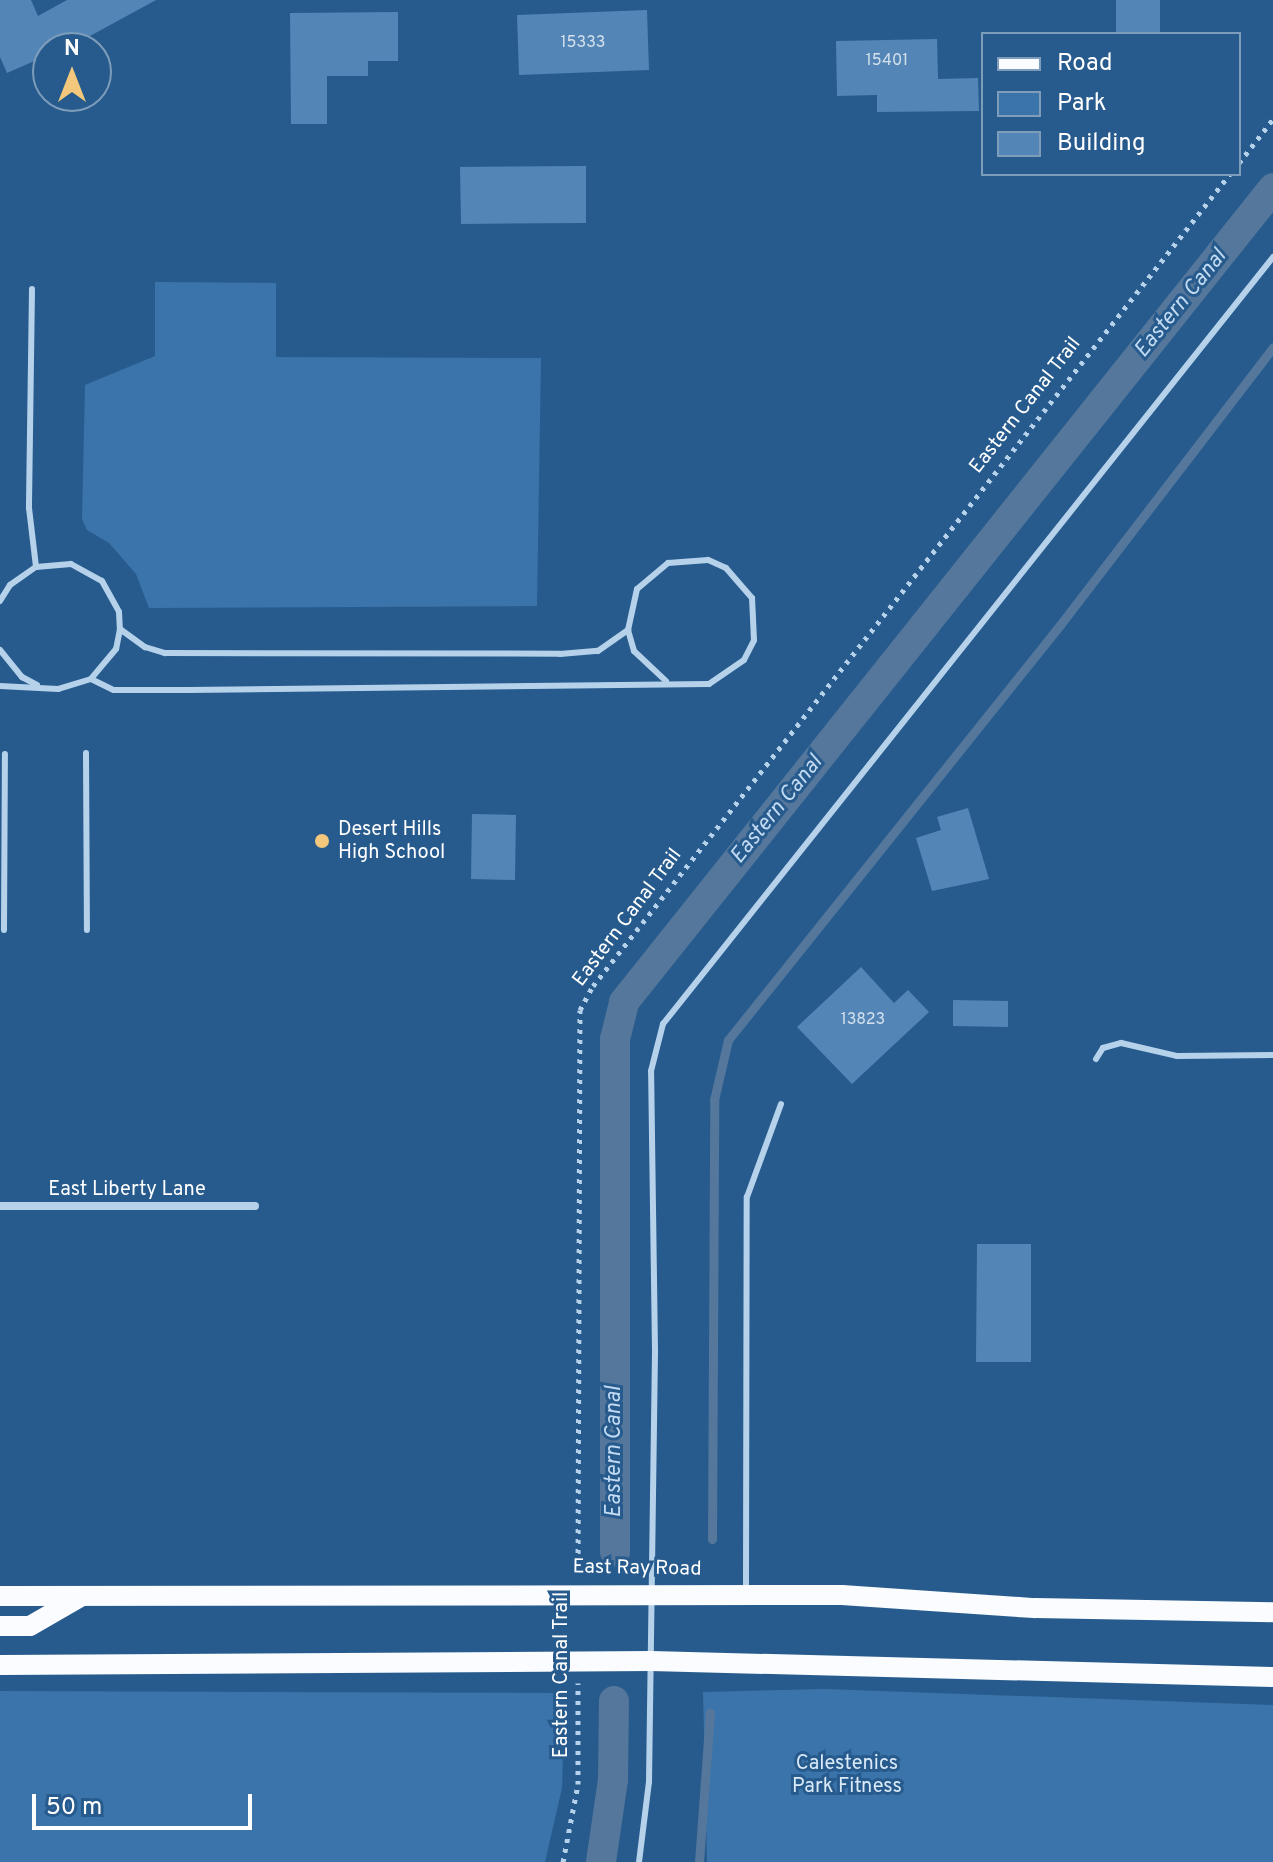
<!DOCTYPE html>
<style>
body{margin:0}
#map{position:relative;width:1273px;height:1862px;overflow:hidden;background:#275b8d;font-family:Overpass,sans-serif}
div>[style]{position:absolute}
.green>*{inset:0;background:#3b74aa}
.stream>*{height:9px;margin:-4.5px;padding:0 4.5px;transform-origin:4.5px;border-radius:4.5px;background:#54779b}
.canal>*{height:30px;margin:-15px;padding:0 15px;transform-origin:15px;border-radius:15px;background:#54779b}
.building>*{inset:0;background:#5386b6}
.path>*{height:5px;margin-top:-2.5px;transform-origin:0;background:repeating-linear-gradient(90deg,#b6d2eb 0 4px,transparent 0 10px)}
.lane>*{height:6px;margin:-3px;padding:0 3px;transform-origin:3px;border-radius:3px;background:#b6d2eb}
.street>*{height:8px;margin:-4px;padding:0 4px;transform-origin:4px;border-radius:4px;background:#b6d2eb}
.primary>*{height:20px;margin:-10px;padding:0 10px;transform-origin:10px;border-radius:10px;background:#fafcff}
.dots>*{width:22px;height:22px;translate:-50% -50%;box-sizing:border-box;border:4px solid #275b8d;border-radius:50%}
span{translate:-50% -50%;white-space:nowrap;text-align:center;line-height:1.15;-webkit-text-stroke:6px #275b8d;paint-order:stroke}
.number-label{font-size:16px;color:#d4e1ed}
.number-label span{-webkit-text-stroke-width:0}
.street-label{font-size:20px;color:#fff}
.poi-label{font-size:20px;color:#fff}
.left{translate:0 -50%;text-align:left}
.park-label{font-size:20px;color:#dbeaf8}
.water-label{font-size:22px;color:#c2dbf2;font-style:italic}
.legend{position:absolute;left:981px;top:32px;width:260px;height:144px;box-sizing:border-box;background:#275b8d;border:2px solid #7d9dbb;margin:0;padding:10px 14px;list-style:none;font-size:24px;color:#fff}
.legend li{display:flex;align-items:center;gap:16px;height:40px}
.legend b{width:40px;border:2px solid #7d9dbb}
.north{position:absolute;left:32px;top:32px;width:80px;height:80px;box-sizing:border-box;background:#275b8d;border:2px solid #7d9dbb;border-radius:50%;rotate:0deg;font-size:22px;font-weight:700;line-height:32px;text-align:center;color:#fff}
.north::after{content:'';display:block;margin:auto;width:28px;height:36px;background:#f3c87c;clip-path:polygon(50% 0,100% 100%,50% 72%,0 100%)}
.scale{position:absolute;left:32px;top:1794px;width:220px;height:36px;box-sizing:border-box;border:4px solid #fff;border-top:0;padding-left:10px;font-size:24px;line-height:28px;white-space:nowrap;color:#fff;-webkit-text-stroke:6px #275b8d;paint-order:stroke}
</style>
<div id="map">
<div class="green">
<div style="clip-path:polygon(155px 282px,276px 283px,276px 357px,541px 358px,537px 606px,149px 608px,136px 574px,109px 543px,87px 530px,82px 519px,85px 385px,155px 356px)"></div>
<div style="clip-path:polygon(825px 1689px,1273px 1705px,1273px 1862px,707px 1862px,703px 1692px)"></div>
<div style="clip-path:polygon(0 1691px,565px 1693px,562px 1788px,545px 1862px,0 1862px)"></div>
</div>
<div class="stream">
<div style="left:712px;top:1539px;width:439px;rotate:-89.7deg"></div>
<div style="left:714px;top:1100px;width:62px;rotate:-76.9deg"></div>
<div style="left:728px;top:1040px;width:531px;rotate:-51.34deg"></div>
<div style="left:1060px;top:625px;width:350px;rotate:-52.5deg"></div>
<div style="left:699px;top:1862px;width:150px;rotate:-85.8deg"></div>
</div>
<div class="canal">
<div style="left:615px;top:1552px;width:513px;rotate:-90deg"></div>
<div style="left:615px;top:1039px;width:38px;rotate:-76deg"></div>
<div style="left:624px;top:1002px;width:1041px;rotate:-51.43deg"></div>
<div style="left:601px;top:1862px;width:83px;rotate:-81.7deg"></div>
<div style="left:613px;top:1780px;width:79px;rotate:-89.3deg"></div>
</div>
<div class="building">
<div style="clip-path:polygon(0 0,31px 0,38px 16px,67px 0,156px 0,68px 48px,48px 48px,48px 55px,7px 73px,0 57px)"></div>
<div style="clip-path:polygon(1116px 0,1160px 0,1160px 34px,1116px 34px)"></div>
<div style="clip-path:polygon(647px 10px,649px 70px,519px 75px,517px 15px)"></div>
<div style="clip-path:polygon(398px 12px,398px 61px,368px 61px,368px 76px,327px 76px,327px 124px,291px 124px,290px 13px)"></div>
<div style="clip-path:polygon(937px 39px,938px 79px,978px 78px,979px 111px,877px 112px,877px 95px,837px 96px,836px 41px)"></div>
<div style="clip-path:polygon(586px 166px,586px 223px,461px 224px,460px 167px)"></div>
<div style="clip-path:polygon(968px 808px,989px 879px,932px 891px,916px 838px,941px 830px,937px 817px)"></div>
<div style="clip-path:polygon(472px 814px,516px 815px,515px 880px,471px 879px)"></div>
<div style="clip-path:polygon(861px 967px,894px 1003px,908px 990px,929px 1012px,852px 1084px,797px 1027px)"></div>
<div style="clip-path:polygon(953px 1000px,1008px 1001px,1008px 1027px,953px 1026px)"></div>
<div style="clip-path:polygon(977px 1244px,1031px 1244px,1031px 1362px,976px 1362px)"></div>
</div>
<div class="path">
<div style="left:1239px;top:163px;width:56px;rotate:-52.3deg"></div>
<div style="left:578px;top:1573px;width:563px;rotate:-89.8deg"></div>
<div style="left:580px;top:1010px;width:27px;rotate:-62deg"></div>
<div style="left:593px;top:986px;width:1032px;rotate:-51.89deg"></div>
<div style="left:563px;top:1862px;width:79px;rotate:-79.1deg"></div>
<div style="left:578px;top:1784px;width:101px;rotate:-90deg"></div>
</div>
<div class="lane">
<div style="left:32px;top:289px;width:219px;rotate:90.8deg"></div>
<div style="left:29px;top:508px;width:59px;rotate:83.2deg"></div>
<div style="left:0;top:601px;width:19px;rotate:-58deg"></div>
<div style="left:10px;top:585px;width:32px;rotate:-35deg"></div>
<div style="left:36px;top:567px;width:35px;rotate:-5deg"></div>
<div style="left:71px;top:564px;width:35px;rotate:29deg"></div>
<div style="left:102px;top:581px;width:35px;rotate:61deg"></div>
<div style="left:119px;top:612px;width:17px;rotate:87deg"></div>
<div style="left:120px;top:629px;width:20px;rotate:101deg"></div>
<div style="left:116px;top:649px;width:39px;rotate:130deg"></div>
<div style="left:91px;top:679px;width:34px;rotate:163deg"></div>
<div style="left:58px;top:689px;width:58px;rotate:-177deg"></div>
<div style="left:120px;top:629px;width:31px;rotate:36deg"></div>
<div style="left:145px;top:647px;width:21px;rotate:17deg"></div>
<div style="left:165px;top:653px;width:395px;rotate:0.1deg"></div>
<div style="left:560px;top:654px;width:38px;rotate:-5deg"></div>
<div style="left:598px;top:651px;width:37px;rotate:-35deg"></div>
<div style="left:0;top:650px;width:35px;rotate:51deg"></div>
<div style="left:22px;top:677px;width:17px;rotate:28deg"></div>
<div style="left:91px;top:679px;width:25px;rotate:26deg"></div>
<div style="left:114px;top:690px;width:75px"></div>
<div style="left:189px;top:690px;width:520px;rotate:-0.66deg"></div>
<div style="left:709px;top:684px;width:42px;rotate:-34.4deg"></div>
<div style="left:744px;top:660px;width:22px;rotate:-63deg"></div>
<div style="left:754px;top:640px;width:42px;rotate:-92.7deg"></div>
<div style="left:752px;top:598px;width:40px;rotate:-131deg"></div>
<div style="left:726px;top:568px;width:20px;rotate:-156deg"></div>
<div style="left:708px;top:560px;width:40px;rotate:175.7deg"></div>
<div style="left:668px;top:563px;width:40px;rotate:140deg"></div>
<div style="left:637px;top:589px;width:42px;rotate:102.4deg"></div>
<div style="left:628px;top:630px;width:22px;rotate:74deg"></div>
<div style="left:634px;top:651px;width:44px;rotate:43.2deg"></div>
<div style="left:86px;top:753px;width:177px;rotate:89.7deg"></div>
<div style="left:4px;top:930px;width:176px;rotate:-89.7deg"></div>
<div style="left:1096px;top:1059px;width:13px;rotate:-58deg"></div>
<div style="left:1103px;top:1048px;width:19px;rotate:-16deg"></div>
<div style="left:1121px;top:1043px;width:57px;rotate:13.1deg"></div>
<div style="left:1177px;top:1056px;width:96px;rotate:-0.6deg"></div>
<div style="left:746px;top:1590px;width:393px;rotate:-89.9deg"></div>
<div style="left:747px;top:1197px;width:99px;rotate:-69.9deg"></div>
<div style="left:639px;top:1862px;width:81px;rotate:-82.9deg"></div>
<div style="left:649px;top:1782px;width:431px;rotate:-89.2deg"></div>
<div style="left:655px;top:1351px;width:280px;rotate:-90.8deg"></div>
<div style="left:651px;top:1071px;width:49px;rotate:-75.7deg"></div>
<div style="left:663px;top:1024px;width:980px;rotate:-51.5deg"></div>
</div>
<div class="street">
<div style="left:0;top:1206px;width:255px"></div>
</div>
<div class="primary">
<div style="left:0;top:1596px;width:842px;rotate:-0.07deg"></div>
<div style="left:842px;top:1595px;width:193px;rotate:3.9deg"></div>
<div style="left:1035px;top:1608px;width:238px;rotate:1deg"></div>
<div style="left:0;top:1626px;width:30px"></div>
<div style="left:30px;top:1626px;width:60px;rotate:-30deg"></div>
<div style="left:0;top:1665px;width:651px;rotate:-0.35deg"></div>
<div style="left:651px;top:1661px;width:622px;rotate:1.47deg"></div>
</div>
<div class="dots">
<div style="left:322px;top:841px;background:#f3c87c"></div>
</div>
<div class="number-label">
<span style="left:583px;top:43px">15333</span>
<span style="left:887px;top:61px">15401</span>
<span style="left:863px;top:1020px">13823</span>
</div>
<div class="street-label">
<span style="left:1026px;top:406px;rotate:-52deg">Eastern Canal Trail</span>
<span style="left:628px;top:918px;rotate:-53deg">Eastern Canal Trail</span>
<span style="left:127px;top:1190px">East Liberty Lane</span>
<span style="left:637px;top:1569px;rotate:1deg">East Ray Road</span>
<span style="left:562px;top:1675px;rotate:-90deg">Eastern Canal Trail</span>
</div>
<div class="poi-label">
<span class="left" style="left:338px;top:842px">Desert Hills<br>High School</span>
</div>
<div class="park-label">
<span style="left:847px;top:1776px">Calestenics<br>Park Fitness</span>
</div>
<div class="water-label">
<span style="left:1181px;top:304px;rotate:-51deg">Eastern Canal</span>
<span style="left:777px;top:810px;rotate:-51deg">Eastern Canal</span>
<span style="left:615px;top:1452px;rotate:-90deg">Eastern Canal</span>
</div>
<ul class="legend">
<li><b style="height:10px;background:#fafcff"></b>Road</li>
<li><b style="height:22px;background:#3b74aa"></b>Park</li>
<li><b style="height:22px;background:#5386b6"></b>Building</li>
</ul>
<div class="north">N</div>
<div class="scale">50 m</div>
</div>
